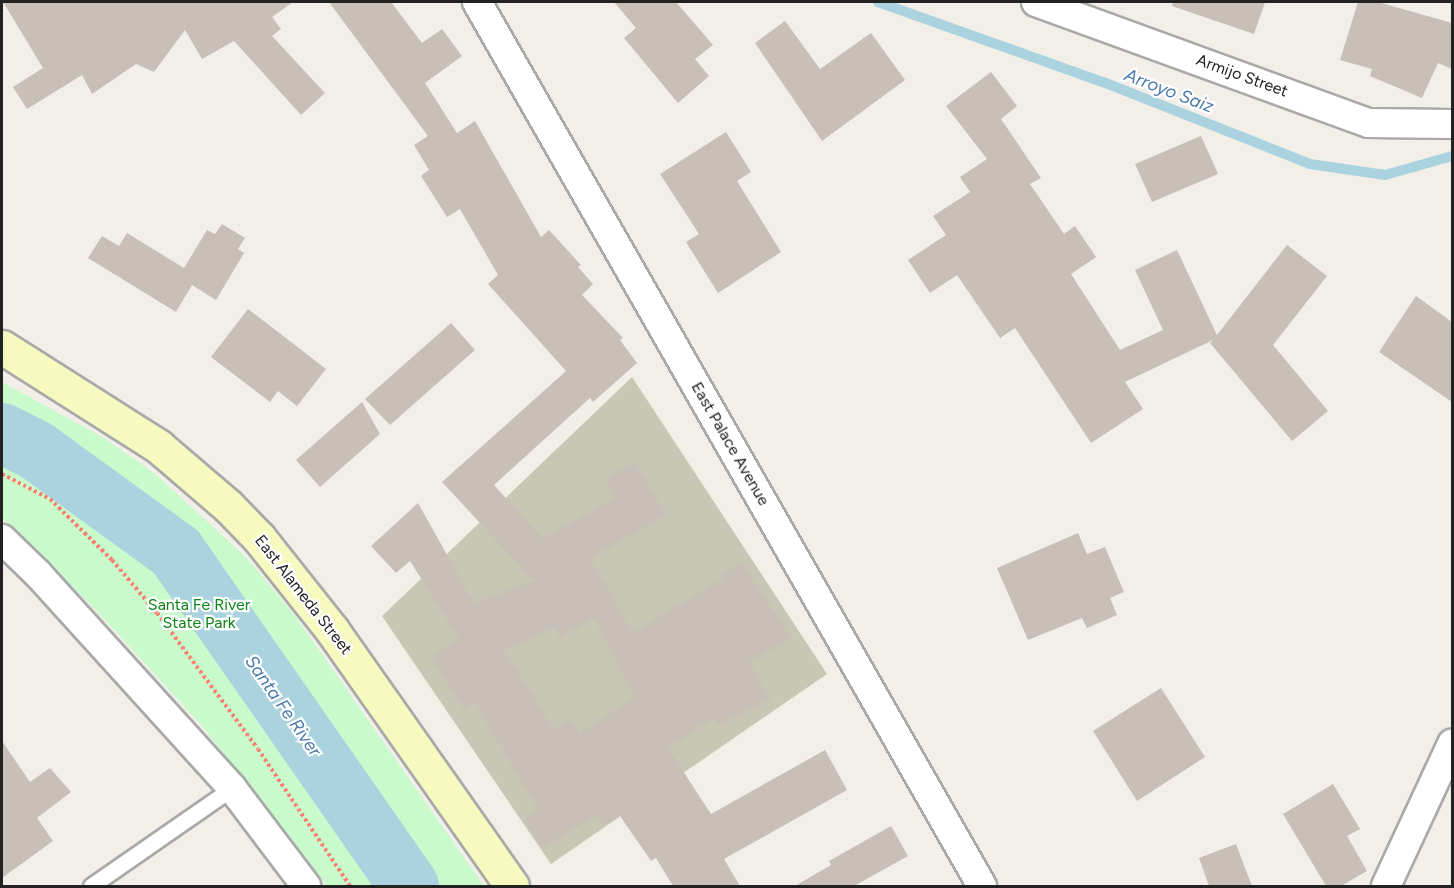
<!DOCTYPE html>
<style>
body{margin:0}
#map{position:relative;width:1454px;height:888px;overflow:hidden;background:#f2efe9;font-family:Figtree,sans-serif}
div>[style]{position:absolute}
.construction>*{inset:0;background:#c7c7b4}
.park>*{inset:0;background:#c8facc}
.stream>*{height:10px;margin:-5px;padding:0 5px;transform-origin:5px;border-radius:5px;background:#aad3df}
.river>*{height:60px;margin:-30px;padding:0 30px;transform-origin:30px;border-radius:30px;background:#aad3df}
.building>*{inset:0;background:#c7bfb8}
.path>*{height:4px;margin-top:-2px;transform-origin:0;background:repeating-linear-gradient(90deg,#fa8072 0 3px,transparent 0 6px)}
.roads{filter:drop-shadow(2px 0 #a9a9a9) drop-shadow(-2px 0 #a9a9a9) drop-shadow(0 2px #a9a9a9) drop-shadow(0 -2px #a9a9a9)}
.lane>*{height:15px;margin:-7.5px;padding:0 7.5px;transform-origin:7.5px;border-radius:7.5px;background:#fff}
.street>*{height:28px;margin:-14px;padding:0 14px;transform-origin:14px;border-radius:14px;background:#fff}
.secondary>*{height:33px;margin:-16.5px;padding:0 16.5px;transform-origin:16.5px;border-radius:16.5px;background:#f7fabf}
span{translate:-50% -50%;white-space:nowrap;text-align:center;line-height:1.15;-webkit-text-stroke:4.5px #fff;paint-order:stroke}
.street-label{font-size:16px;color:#222}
.park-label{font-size:16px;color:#0c8416}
.water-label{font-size:18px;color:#4a7aab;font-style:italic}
.frame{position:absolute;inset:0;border:3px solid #222;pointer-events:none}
</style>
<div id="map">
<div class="construction">
<div style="clip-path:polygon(632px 377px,827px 674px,551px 864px,382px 616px)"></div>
</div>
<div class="park">
<div style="clip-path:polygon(2px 382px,104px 438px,154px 473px,247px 558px,296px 617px,484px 886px,327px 886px,202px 726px,95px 609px,2px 518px)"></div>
</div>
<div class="stream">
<div style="left:878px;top:2px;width:239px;rotate:19.6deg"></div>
<div style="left:1103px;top:82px;width:223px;rotate:21.6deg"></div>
<div style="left:1310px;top:164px;width:76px;rotate:8.3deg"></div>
<div style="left:1385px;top:175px;width:70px;rotate:-15.8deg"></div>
</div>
<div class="river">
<div style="left:2px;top:433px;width:39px;rotate:27deg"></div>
<div style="left:37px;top:451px;width:172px;rotate:36deg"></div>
<div style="left:176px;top:552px;width:407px;rotate:55.1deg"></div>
</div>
<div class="building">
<div style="clip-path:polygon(3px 2px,293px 2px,272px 17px,281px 29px,272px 36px,325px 93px,301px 115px,234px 41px,202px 59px,185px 30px,154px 72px,136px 64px,92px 94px,82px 75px,27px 109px,13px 87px,43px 68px)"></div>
<div style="clip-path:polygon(evenodd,329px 2px,391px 2px,422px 43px,442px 29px,462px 56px,425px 83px,457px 133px,475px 121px,541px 237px,549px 230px,581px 265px,578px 267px,593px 284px,582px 295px,623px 338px,620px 340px,637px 363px,593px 402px,590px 398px,494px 485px,543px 539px,615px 498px,605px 479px,635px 462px,666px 515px,590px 558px,633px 633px,723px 579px,721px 575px,742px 563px,791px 638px,749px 662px,771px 699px,719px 725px,713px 718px,668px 748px,711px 814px,825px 750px,847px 790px,724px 859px,740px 886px,673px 886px,656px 858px,651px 861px,620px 816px,603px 826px,596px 815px,542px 848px,524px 819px,539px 810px,474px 703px,464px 709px,431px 657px,459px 639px,410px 561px,396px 573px,371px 546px,418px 503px,474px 603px,534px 581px,442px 482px,566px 371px,488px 284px,498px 275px,460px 209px,447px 217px,421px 176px,429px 170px,414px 145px,428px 136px,329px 2px,594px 618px,635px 697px,580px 734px,571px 719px,554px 730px,505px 651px,554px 627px,560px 637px,594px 618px)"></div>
<div style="clip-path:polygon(614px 2px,676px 2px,713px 45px,695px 59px,709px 76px,678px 103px,624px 38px,636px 28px)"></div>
<div style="clip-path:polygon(1173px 2px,1265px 2px,1254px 34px,1172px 6px)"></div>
<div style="clip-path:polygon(1358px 2px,1378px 2px,1452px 23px,1452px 69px,1438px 63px,1422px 98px,1370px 76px,1372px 69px,1340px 60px)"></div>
<div style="clip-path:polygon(785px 21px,820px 69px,871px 33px,905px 80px,822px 141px,755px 43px)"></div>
<div style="clip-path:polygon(991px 72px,1017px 106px,1001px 119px,1041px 178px,1030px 184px,1064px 234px,1075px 226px,1096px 257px,1071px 274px,1120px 350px,1163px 330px,1135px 270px,1177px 250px,1217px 335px,1287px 245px,1327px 276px,1273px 345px,1328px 411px,1292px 441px,1210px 343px,1213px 340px,1125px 382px,1143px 409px,1091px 443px,1015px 328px,1000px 338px,957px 275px,930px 293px,908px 260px,946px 235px,933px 216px,970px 192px,960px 177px,987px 159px,946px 106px)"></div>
<div style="clip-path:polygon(726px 132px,751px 172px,737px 181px,781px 252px,718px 293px,686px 242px,699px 234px,660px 174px)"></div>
<div style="clip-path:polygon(1201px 136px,1218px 174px,1152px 202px,1135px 164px)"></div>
<div style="clip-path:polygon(222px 224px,245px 238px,238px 249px,244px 253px,216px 300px,192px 285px,176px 312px,88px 258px,102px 236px,119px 246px,127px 233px,184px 268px,207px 230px,215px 234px)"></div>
<div style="clip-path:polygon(1416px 296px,1452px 322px,1452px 402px,1379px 352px)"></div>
<div style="clip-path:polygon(248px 309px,326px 369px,297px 406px,278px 391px,270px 402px,211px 357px)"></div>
<div style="clip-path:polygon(451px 323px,475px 350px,390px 425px,365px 399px)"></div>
<div style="clip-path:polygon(362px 402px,380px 434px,320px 487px,296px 460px)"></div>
<div style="clip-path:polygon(1078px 533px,1087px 554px,1105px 547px,1124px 592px,1110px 598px,1117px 615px,1087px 628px,1082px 618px,1028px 640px,997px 568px)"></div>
<div style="clip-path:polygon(1161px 688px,1205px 757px,1137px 801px,1093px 731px)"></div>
<div style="clip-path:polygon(2px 741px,30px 782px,50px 768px,71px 792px,37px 818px,53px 841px,2px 878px)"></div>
<div style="clip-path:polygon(1333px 784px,1360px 829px,1347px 836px,1367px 871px,1341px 886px,1326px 886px,1283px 814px)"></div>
<div style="clip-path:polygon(891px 826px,908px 856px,854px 886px,795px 886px,831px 865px,829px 861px)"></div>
<div style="clip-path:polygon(1236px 844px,1252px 886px,1209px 886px,1199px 858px)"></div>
</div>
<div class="path">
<div style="left:2px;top:474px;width:54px;rotate:27.5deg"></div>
<div style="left:50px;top:499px;width:87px;rotate:44.5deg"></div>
<div style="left:112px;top:560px;width:70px;rotate:49.7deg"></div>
<div style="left:157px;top:613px;width:169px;rotate:53.4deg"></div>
<div style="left:258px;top:749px;width:165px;rotate:56.1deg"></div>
</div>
<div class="roads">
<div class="lane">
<div style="left:91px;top:886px;width:172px;rotate:-34.8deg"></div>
</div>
<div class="street">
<div style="left:477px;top:2px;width:1018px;rotate:60.26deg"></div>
<div style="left:1036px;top:2px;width:354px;rotate:20deg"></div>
<div style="left:1369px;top:123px;width:83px;rotate:0.7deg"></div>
<div style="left:2px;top:539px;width:50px;rotate:44.2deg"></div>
<div style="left:38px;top:574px;width:289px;rotate:47.8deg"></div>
<div style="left:232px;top:788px;width:123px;rotate:52.9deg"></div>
<div style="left:1386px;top:886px;width:157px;rotate:-65.1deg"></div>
</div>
<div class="secondary">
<div style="left:2px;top:347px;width:185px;rotate:32.4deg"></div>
<div style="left:158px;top:446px;width:92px;rotate:40.6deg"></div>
<div style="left:228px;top:506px;width:45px;rotate:45.9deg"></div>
<div style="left:259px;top:538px;width:117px;rotate:51.6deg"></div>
<div style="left:332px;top:630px;width:313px;rotate:54.9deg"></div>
</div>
</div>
<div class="street-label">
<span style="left:1242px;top:76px;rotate:20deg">Armijo Street</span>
<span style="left:730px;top:444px;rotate:60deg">East Palace Avenue</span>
<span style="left:303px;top:595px;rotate:52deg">East Alameda Street</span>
</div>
<div class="park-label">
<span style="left:199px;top:614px">Santa Fe River<br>State Park</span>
</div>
<div class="water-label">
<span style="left:1169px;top:91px;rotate:21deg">Arroyo Saiz</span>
<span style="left:283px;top:706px;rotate:55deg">Santa Fe River</span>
</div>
<div class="frame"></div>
</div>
